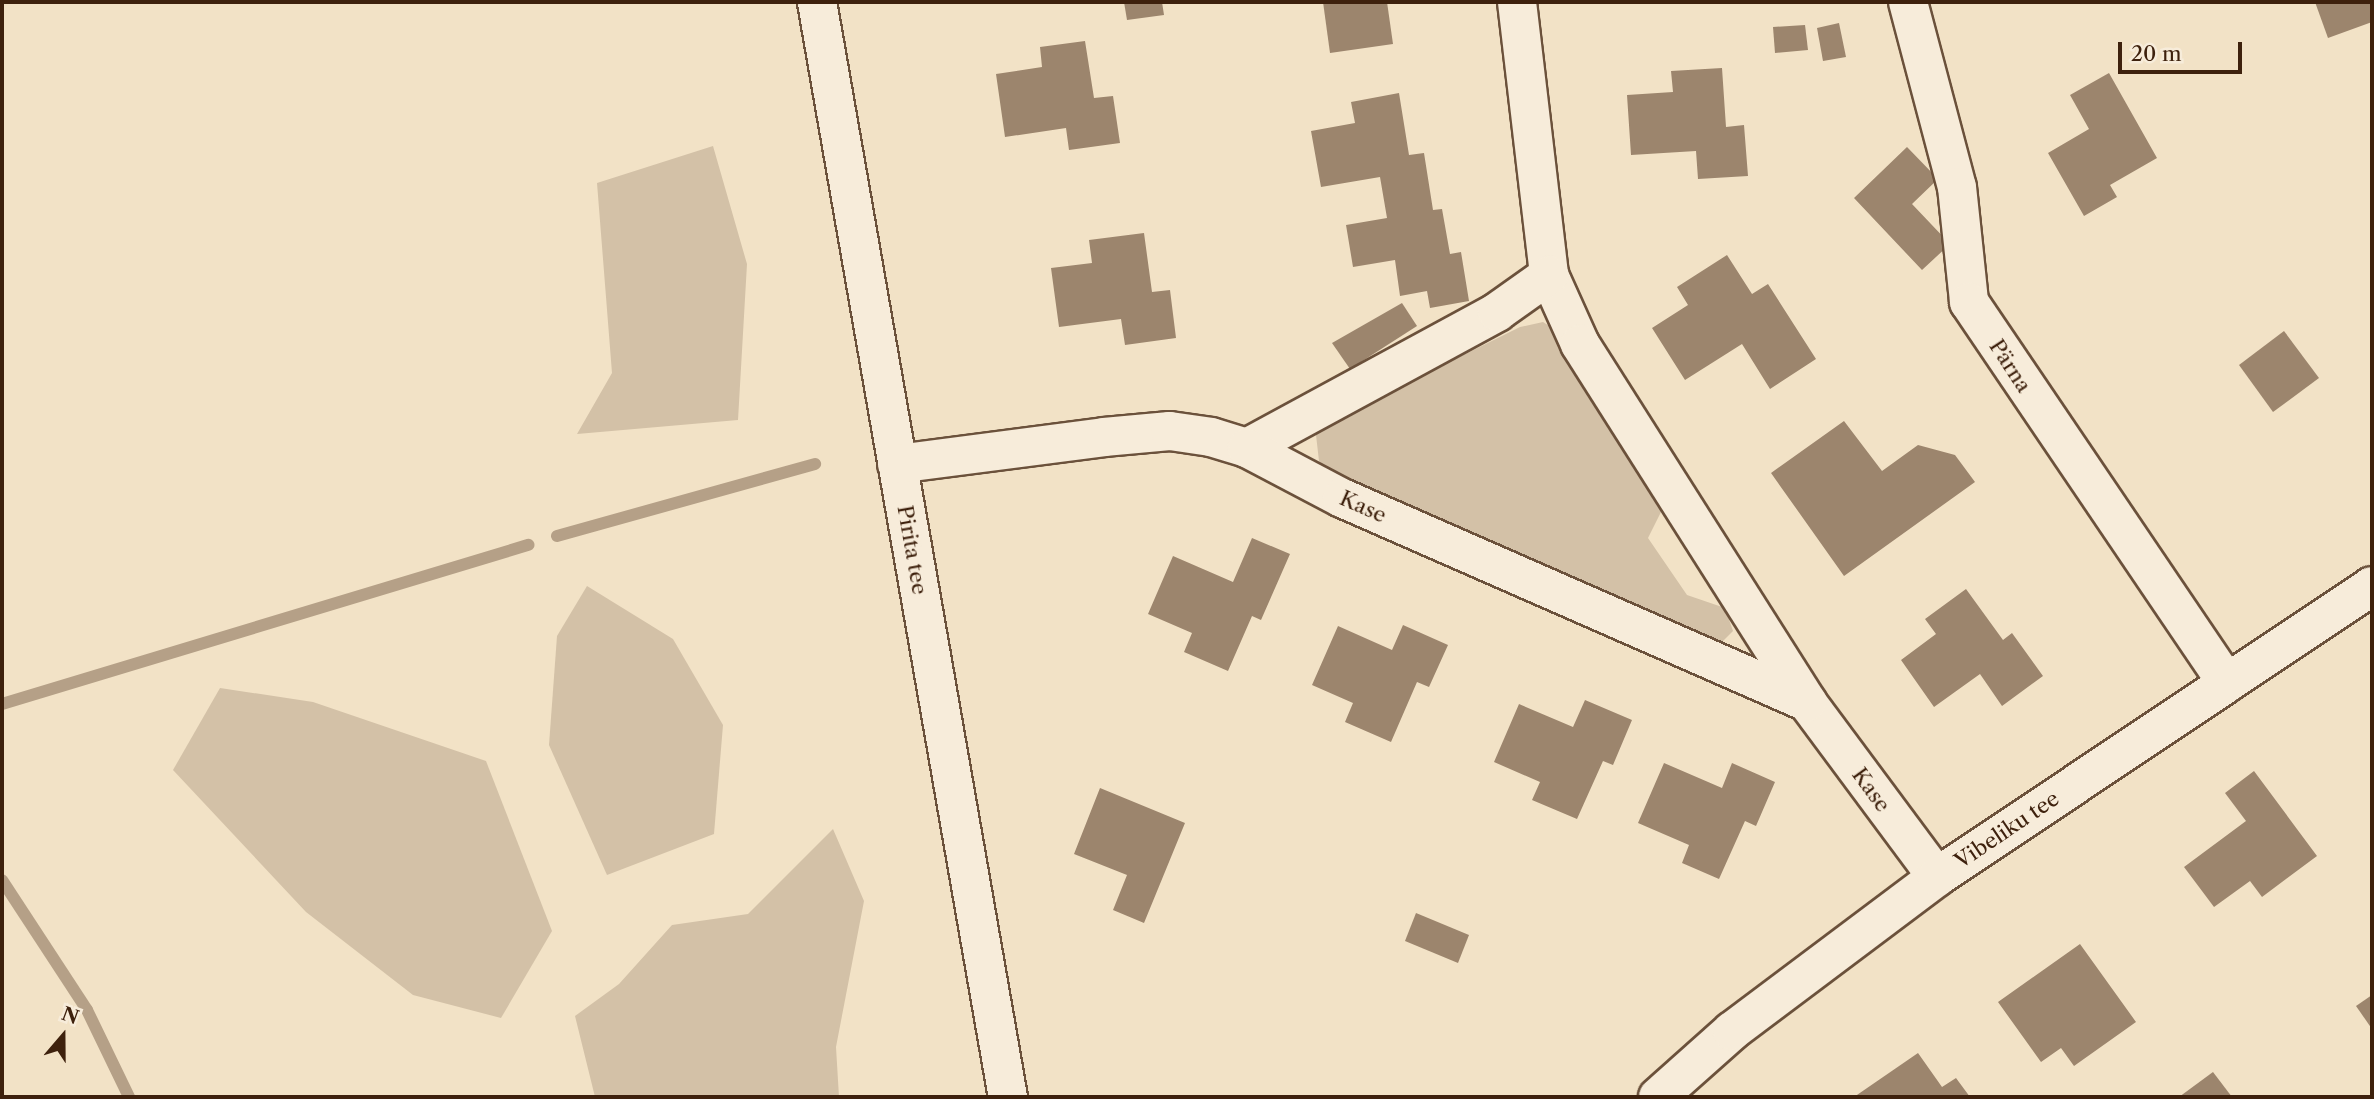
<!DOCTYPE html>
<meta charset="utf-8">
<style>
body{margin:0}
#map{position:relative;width:2374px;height:1099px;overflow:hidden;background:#f2e2c6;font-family:"Libre Caslon Text",serif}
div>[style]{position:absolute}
.green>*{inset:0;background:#d3c1a7}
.stream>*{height:12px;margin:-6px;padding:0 6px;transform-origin:6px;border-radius:6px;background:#b5a087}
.building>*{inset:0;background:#9c856d}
.roads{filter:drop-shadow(2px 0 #6b513b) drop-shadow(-2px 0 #6b513b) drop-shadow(0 2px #6b513b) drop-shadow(0 -2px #6b513b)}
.minor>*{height:38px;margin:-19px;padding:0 19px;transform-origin:19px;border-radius:19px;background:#f7ecda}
span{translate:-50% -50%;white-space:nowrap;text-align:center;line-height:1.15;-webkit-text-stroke:6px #f7ecda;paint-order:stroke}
.street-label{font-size:21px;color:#3e210d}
.frame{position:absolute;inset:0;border:4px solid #3e210d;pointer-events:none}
.north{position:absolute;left:28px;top:1001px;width:70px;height:70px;-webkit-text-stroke:5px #f7ecda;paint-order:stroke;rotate:20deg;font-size:19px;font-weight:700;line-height:28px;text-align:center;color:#3e210d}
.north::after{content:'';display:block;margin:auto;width:24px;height:32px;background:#3e210d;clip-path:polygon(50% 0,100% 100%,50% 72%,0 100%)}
.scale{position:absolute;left:2118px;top:42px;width:124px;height:32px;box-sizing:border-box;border:4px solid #3e210d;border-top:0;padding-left:9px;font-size:21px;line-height:24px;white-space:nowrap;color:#3e210d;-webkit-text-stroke:5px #f7ecda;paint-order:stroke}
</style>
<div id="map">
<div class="green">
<div style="clip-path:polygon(713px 146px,747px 264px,738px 420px,577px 434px,612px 373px,597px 183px)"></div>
<div style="clip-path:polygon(1543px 322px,1562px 334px,1662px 510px,1648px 538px,1687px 595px,1725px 608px,1733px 631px,1715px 649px,1342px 485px,1319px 461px,1316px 435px,1332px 420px,1520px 327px)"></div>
<div style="clip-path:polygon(587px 586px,673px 639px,723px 725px,714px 834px,607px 875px,549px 745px,557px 636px)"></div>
<div style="clip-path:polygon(220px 688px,313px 702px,486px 761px,552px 931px,501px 1018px,413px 995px,306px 912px,173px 770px)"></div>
<div style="clip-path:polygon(833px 829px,864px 901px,836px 1047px,839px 1097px,595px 1097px,575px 1016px,619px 984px,672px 925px,748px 914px)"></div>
</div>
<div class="stream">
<div style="left:557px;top:536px;width:268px;rotate:-15.6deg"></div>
<div style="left:2px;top:704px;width:550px;rotate:-16.82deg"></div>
<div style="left:2px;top:880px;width:155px;rotate:56.8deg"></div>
<div style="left:87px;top:1010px;width:97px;rotate:64.2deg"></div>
</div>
<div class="building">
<div style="clip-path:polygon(1124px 2px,1162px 2px,1164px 15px,1127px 20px)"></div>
<div style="clip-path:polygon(1323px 2px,1387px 2px,1393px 44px,1330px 53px)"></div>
<div style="clip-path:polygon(2315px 2px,2372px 2px,2372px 22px,2328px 38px)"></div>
<div style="clip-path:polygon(1839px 23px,1846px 57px,1823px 61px,1817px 28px)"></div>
<div style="clip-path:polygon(1805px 25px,1808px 50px,1775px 53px,1773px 27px)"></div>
<div style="clip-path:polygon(1085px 41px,1094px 98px,1113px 96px,1120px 143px,1069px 150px,1066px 128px,1005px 137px,996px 74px,1042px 67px,1040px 47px)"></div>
<div style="clip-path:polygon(1722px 68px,1726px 127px,1744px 125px,1748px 176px,1698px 179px,1696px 151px,1631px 155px,1627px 95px,1673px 92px,1671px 71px)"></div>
<div style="clip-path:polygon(2109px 73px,2157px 158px,2110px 185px,2117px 197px,2084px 216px,2048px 153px,2089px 129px,2070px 95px)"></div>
<div style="clip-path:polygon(1399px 93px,1409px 155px,1424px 153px,1433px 210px,1442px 209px,1450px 254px,1461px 252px,1469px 301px,1430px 308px,1427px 291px,1400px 296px,1395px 260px,1353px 267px,1346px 225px,1387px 218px,1380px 177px,1321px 187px,1311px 131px,1355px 123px,1351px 102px)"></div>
<div style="clip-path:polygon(1907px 147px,1938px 179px,1912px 204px,1950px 244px,1922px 270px,1854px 198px)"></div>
<div style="clip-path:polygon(1144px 233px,1152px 292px,1170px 290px,1176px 338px,1125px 345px,1121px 319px,1059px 327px,1051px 268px,1092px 263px,1089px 240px)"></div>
<div style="clip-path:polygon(1727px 255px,1752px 294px,1768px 284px,1816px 359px,1770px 389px,1742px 344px,1685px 380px,1652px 328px,1688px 305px,1677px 287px)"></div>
<div style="clip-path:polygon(1402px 303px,1417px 326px,1350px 369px,1332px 343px)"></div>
<div style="clip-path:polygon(2284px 331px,2319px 378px,2273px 412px,2239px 365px)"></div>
<div style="clip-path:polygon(1844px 421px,1882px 471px,1918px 445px,1955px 455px,1975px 482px,1844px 576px,1771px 473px)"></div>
<div style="clip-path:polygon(1252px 538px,1290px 554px,1261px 620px,1252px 616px,1228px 671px,1184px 652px,1192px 633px,1148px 614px,1173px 556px,1233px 582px)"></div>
<div style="clip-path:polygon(1966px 589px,2003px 640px,2012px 633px,2043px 676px,2002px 706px,1980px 674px,1934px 707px,1901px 660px,1936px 634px,1925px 619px)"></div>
<div style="clip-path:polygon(1403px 625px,1448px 645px,1429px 687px,1417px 682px,1391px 742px,1345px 722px,1353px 703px,1312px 685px,1338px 626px,1392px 650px)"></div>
<div style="clip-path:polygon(1585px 700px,1632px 720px,1613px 765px,1603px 761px,1577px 819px,1532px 800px,1540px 782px,1494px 762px,1519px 704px,1573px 727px)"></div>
<div style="clip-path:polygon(1664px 763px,1722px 788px,1732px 763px,1775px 782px,1756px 826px,1745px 821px,1719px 879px,1682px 863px,1689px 845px,1638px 823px)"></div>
<div style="clip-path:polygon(2254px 771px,2317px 856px,2262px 897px,2250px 881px,2214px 907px,2184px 867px,2246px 821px,2225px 793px)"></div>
<div style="clip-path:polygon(1100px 788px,1185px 823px,1144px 923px,1113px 910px,1127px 875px,1074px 854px)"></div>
<div style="clip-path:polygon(1416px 913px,1469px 935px,1458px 963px,1405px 941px)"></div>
<div style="clip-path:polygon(2080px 944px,2136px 1022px,2074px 1066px,2061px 1048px,2041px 1062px,1998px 1002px)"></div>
<div style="clip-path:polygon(2372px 995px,2372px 1029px,2356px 1006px)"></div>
<div style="clip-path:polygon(1918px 1053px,1942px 1087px,1956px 1078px,1970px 1097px,1854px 1097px)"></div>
<div style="clip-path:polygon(2213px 1072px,2232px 1097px,2179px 1097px)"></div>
</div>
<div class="roads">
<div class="minor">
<div style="left:817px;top:2px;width:1112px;rotate:80.11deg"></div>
<div style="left:1517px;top:2px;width:275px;rotate:83.3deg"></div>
<div style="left:1549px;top:275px;width:76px;rotate:65.8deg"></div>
<div style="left:1580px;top:344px;width:424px;rotate:57.6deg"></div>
<div style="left:1807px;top:702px;width:218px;rotate:53.4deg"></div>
<div style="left:1908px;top:2px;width:191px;rotate:75.2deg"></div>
<div style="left:1957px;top:187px;width:116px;rotate:84deg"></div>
<div style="left:1969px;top:302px;width:460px;rotate:55.9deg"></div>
<div style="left:1247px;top:448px;width:285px;rotate:-28.5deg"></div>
<div style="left:1497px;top:312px;width:64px;rotate:-35.4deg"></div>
<div style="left:897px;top:464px;width:209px;rotate:-7.4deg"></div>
<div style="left:1104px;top:437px;width:66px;rotate:-5.2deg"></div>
<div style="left:1170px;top:431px;width:41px;rotate:8.3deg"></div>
<div style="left:1211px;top:437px;width:38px;rotate:17deg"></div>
<div style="left:1247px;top:448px;width:107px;rotate:27.8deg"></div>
<div style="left:1342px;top:498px;width:508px;rotate:23.69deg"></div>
<div style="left:1658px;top:1097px;width:99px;rotate:-41.7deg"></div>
<div style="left:1732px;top:1031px;width:256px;rotate:-36.9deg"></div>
<div style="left:1937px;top:877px;width:523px;rotate:-33.78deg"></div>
</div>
</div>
<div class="street-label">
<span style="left:2010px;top:366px;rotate:57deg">Pärna</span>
<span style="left:1363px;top:507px;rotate:24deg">Kase</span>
<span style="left:912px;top:550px;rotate:80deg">Pirita tee</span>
<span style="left:1871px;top:790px;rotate:54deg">Kase</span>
<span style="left:2007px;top:830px;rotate:-34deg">Vibeliku tee</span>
</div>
<div class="frame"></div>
<div class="north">N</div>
<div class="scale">20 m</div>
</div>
